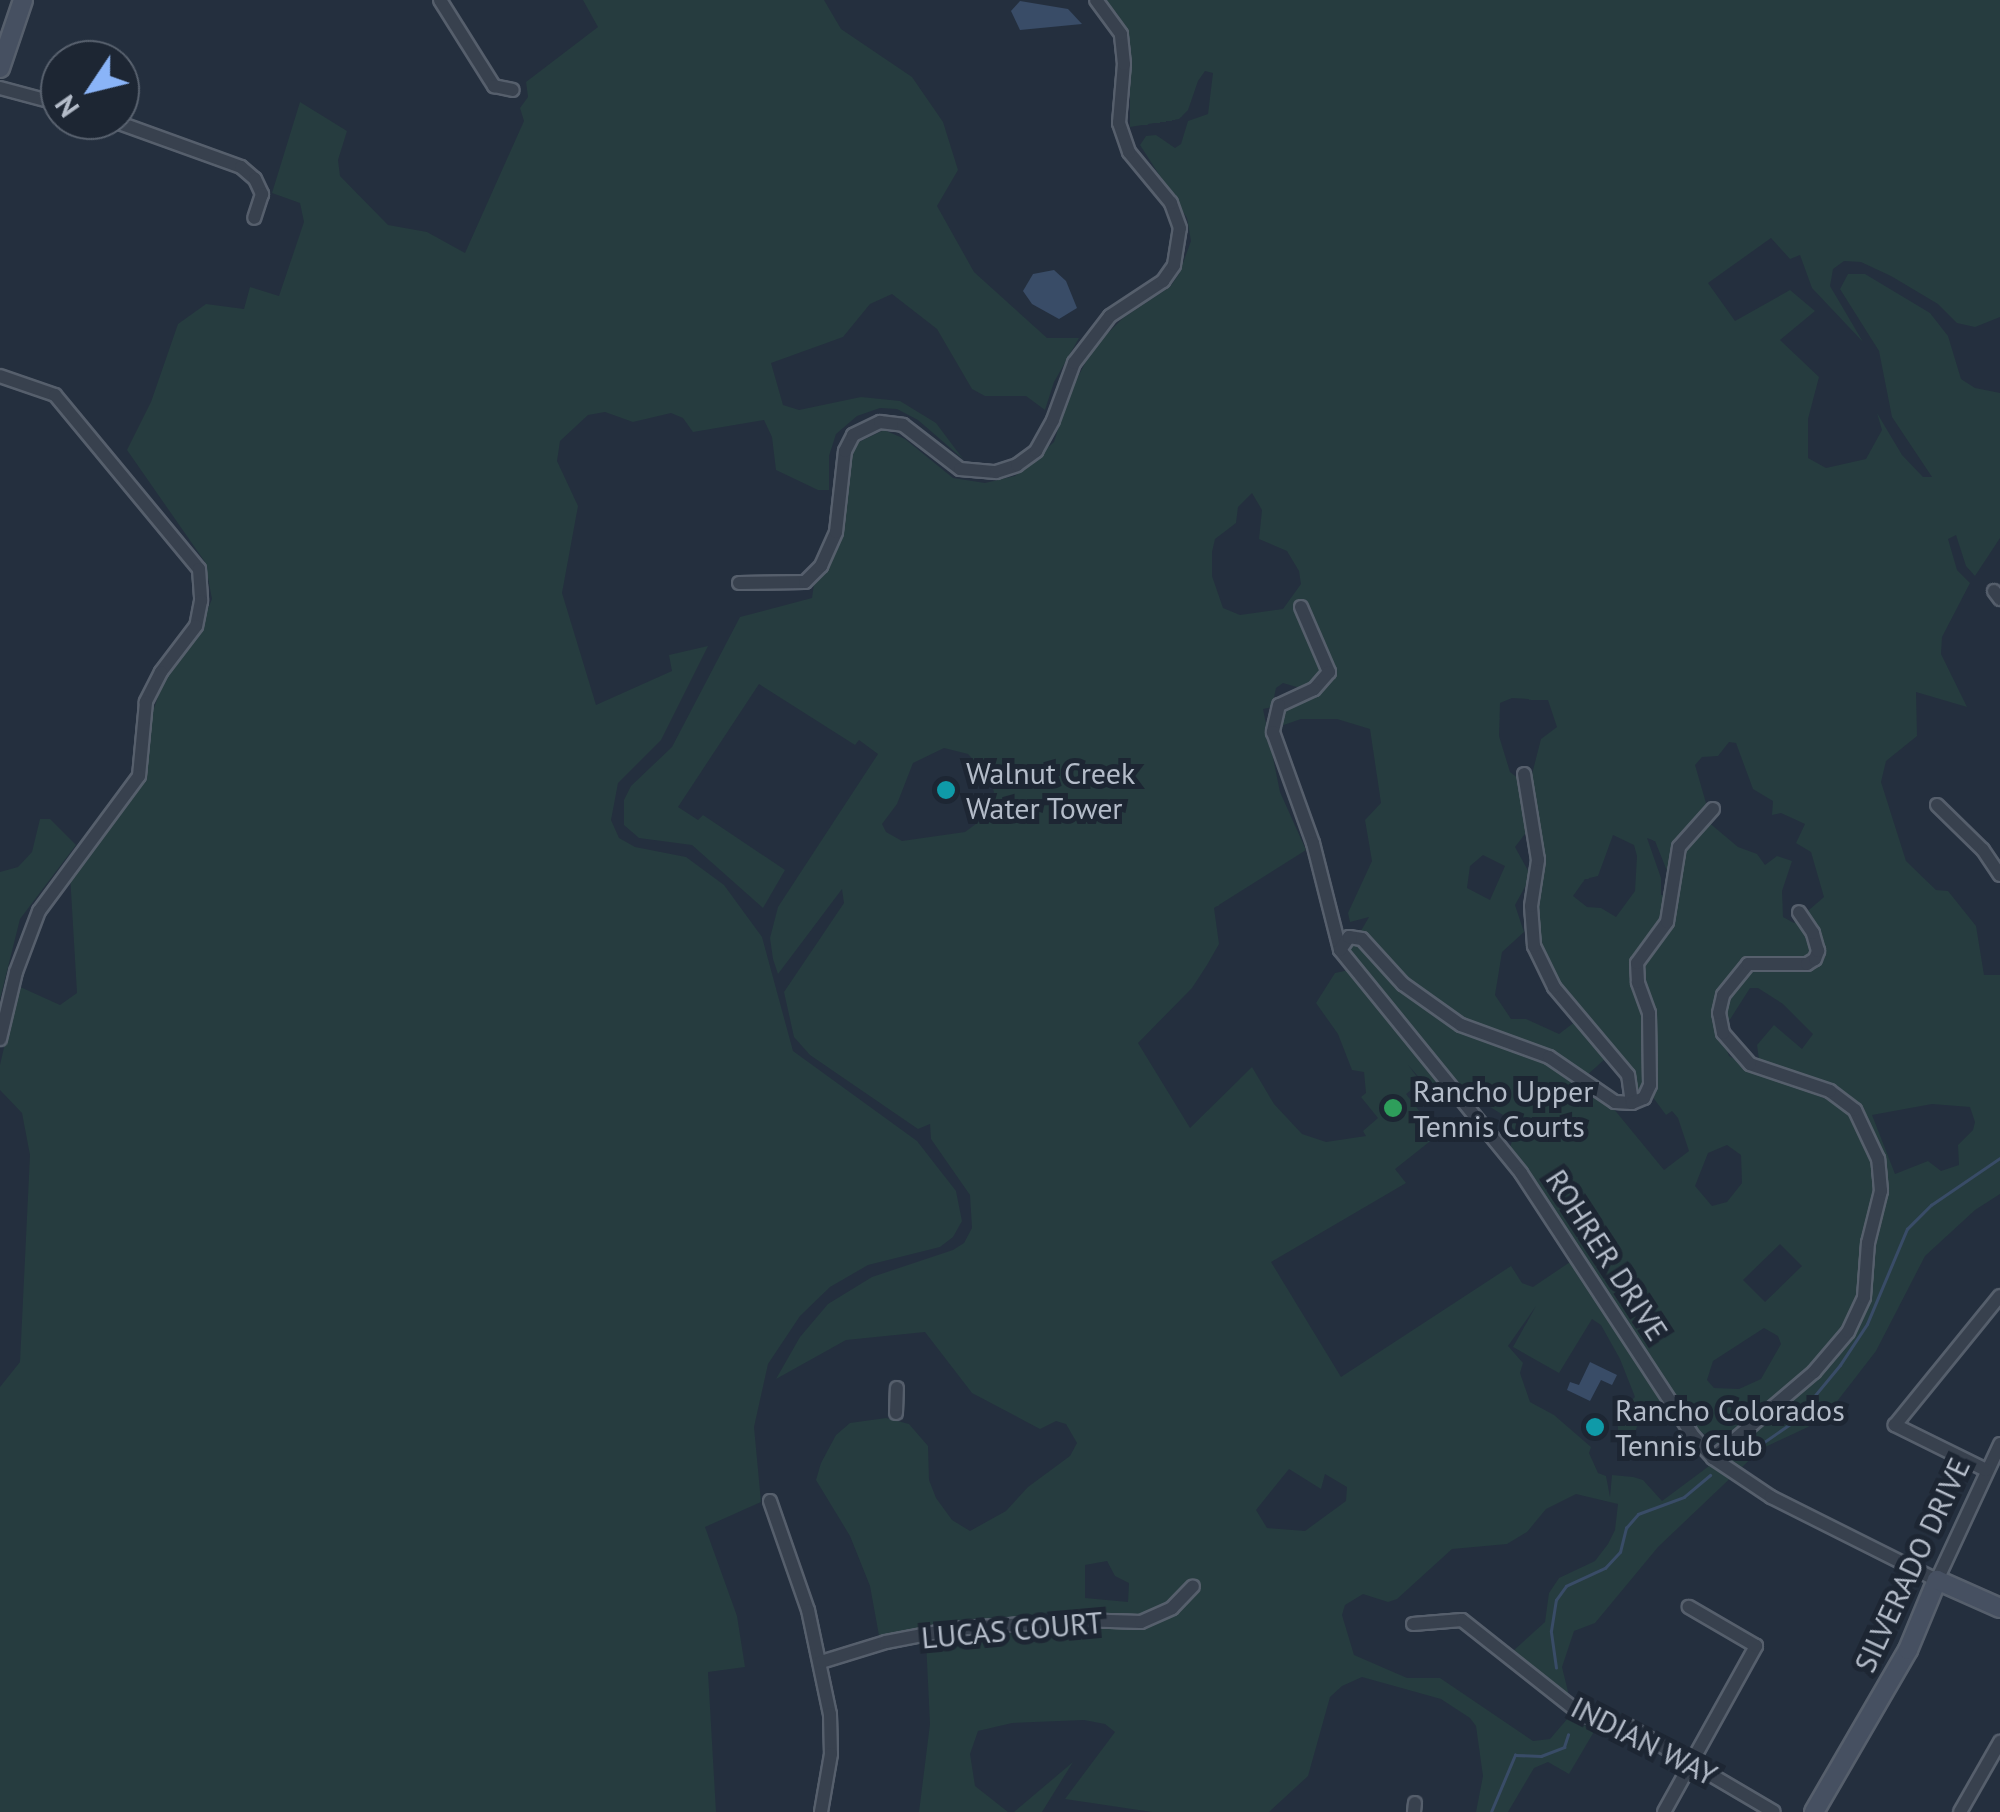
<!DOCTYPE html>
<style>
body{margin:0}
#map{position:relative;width:2000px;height:1812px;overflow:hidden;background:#242f3e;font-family:"PT Sans",sans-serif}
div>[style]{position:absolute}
.green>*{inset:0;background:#263c3f}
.water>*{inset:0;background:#394c67}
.stream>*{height:2.5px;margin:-1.25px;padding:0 1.25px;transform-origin:1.25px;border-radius:1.25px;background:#394c67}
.roads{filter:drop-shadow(2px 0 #565f6c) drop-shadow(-2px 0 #565f6c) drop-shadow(0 2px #565f6c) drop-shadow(0 -2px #565f6c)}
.street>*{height:12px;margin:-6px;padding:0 6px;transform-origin:6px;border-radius:6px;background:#38414e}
.secondary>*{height:18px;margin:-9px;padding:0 9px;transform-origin:9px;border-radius:9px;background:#465061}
.dots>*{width:28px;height:28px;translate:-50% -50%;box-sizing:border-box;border:5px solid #1d2633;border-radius:50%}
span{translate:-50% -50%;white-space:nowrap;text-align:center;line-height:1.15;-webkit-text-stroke:10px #1d2633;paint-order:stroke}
.poi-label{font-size:30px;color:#b4bcc9}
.left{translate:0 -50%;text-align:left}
.street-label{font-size:30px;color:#b4bcc9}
.north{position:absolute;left:40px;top:40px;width:100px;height:100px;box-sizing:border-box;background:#1d2633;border:2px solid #59626f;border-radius:50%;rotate:235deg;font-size:28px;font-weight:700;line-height:40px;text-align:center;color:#b4bcc9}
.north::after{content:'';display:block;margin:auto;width:35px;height:45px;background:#8ab4f8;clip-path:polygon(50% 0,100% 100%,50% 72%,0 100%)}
</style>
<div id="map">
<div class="green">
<div style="clip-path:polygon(583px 0,824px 0,841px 29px,912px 77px,943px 122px,958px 170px,937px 206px,974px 272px,1047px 338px,1079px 338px,1054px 382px,1045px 410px,1026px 396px,985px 396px,972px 389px,937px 329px,892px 294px,870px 304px,843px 337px,771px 363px,783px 405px,799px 410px,861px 397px,900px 401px,936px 423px,963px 459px,918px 420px,897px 409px,880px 408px,857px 416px,836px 434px,829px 456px,829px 490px,818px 490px,776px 470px,772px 437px,764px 420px,693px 432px,683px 418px,671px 413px,633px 422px,605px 412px,588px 415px,560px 441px,557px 461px,578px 506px,562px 593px,596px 705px,672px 671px,669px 655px,708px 646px,661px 740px,618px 783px,611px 820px,619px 838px,635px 847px,686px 857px,724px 885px,762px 937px,793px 1051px,917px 1141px,956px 1191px,962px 1221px,953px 1237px,940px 1247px,868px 1265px,830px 1287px,800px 1316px,768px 1364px,754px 1427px,761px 1502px,705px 1527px,737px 1616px,745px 1667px,708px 1672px,716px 1812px,0 1812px,0 1387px,20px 1362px,30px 1155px,22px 1113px,0 1090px,0 1065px,18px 986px,60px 1005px,77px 993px,70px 874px,86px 862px,140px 784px,150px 720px,163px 682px,199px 630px,212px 599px,205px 562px,127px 450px,151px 402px,178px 324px,206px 304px,244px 309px,250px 287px,279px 296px,304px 222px,300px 203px,272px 193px,300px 102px,347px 131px,338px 160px,340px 176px,388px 225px,427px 232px,465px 253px,524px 121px,520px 108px,528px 97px,526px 82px,598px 27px)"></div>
<div style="clip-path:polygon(evenodd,1105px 0,2000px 0,2000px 317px,1975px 327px,1957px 323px,1938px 304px,1891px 276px,1861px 262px,1844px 261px,1833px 269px,1830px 286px,1863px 342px,1812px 288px,1800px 255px,1790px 259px,1771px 238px,1708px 283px,1735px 321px,1790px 290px,1815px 311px,1780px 340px,1819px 377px,1808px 419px,1808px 458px,1826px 468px,1866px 459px,1882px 430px,1877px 413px,1902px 455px,1923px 477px,1932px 477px,1892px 417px,1879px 351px,1840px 289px,1848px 274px,1865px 274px,1930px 313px,1948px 336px,1961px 379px,1975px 388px,2000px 393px,2000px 538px,1975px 576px,1966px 566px,1956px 535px,1948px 539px,1957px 570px,1970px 583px,1942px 637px,1941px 654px,1967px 707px,1916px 692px,1917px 736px,1886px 761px,1881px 782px,1906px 861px,1936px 890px,1948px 891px,1976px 926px,1984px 975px,2000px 975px,2000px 1194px,1975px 1210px,1925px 1256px,1876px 1351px,1835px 1404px,1808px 1427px,1761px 1449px,1658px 1547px,1595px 1623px,1574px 1631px,1562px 1667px,1570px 1700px,1512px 1652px,1545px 1622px,1549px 1593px,1559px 1578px,1595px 1561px,1608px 1544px,1615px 1530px,1618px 1504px,1576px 1494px,1546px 1509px,1527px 1532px,1507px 1544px,1452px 1549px,1397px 1599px,1388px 1602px,1363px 1594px,1345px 1605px,1342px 1615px,1354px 1655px,1407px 1678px,1440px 1678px,1533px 1741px,1550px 1739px,1568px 1718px,1595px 1730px,1569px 1774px,1548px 1762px,1534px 1768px,1508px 1812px,1476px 1812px,1483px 1776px,1476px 1726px,1470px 1718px,1441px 1699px,1362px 1677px,1342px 1686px,1330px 1697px,1308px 1776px,1269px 1812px,1152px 1812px,1065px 1799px,1115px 1732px,1105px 1724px,1084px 1720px,1012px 1723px,978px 1731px,970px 1754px,975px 1786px,1008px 1812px,919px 1812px,930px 1724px,926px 1641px,1002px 1637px,1008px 1623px,947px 1626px,880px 1641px,870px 1586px,850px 1536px,816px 1480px,821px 1463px,836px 1435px,850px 1423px,886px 1418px,909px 1424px,928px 1446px,929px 1480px,936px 1498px,952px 1520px,970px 1531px,1006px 1511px,1028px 1487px,1070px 1456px,1077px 1443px,1066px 1424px,1056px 1421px,1040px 1429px,972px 1393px,925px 1332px,846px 1340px,776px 1379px,800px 1337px,828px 1304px,872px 1277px,953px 1250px,964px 1243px,972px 1228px,970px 1195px,931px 1139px,930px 1124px,918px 1129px,810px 1055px,794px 1037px,784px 992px,844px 903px,842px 889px,778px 974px,773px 959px,770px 938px,778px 907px,878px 754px,859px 740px,855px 745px,759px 684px,678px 807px,698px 820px,703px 815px,785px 870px,763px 908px,692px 845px,639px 838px,624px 825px,624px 800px,631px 786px,672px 747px,740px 617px,812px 598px,814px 584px,826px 567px,839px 534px,848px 459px,859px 442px,884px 430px,905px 439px,953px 478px,985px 483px,1015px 476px,1054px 442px,1069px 394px,1093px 348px,1123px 318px,1170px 287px,1179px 274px,1191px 241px,1187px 218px,1140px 145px,1146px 136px,1156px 135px,1175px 148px,1181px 144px,1188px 121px,1208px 114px,1213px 73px,1205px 71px,1198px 81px,1188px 110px,1179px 119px,1130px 127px,1130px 47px,1118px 15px,1105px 0,1252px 493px,1262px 510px,1259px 539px,1287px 551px,1299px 571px,1301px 584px,1283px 609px,1240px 615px,1223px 608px,1212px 576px,1212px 552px,1215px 539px,1236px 523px,1238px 507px,1252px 493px,1105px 0,1332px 678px,1324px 690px,1284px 708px,1278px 727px,1301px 719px,1337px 719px,1370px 729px,1381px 803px,1365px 820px,1372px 861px,1348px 913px,1350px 922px,1369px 917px,1350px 950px,1474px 1104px,1487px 1105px,1503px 1115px,1515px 1131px,1509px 1151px,1562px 1221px,1678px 1403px,1700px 1431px,1728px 1452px,1662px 1501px,1643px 1480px,1633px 1477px,1612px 1475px,1610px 1497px,1606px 1476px,1598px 1473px,1589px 1453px,1591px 1447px,1554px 1415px,1530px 1402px,1520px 1373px,1523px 1363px,1508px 1346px,1536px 1306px,1513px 1347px,1559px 1373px,1592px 1319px,1601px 1325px,1620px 1359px,1635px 1397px,1617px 1414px,1619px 1444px,1630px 1450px,1641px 1413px,1666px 1407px,1573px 1260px,1533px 1287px,1522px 1283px,1511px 1266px,1341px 1377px,1271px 1262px,1406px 1183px,1395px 1169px,1438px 1135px,1406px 1094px,1421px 1082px,1408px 1065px,1425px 1084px,1446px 1088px,1349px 970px,1335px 973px,1316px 1003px,1338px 1034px,1352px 1070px,1364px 1072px,1366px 1093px,1361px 1097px,1378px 1118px,1363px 1131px,1366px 1136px,1326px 1142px,1302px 1134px,1274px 1104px,1252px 1067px,1190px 1128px,1138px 1043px,1192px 988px,1207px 965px,1219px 944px,1214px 908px,1306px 850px,1280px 792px,1263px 709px,1272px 707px,1276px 688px,1283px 683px,1300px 688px,1332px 678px,1105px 0,1512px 698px,1548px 700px,1557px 727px,1541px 739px,1531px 778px,1541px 858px,1535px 926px,1538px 946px,1556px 984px,1590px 1024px,1580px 1018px,1559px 1034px,1526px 1019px,1511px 1019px,1495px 995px,1502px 952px,1524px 932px,1515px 905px,1531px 876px,1515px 847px,1528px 830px,1519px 779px,1510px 772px,1499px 736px,1500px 703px,1512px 698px,1105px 0,1729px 742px,1736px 743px,1753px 789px,1773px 801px,1772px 815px,1781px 813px,1805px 824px,1796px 843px,1811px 852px,1824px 897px,1794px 923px,1783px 917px,1782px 891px,1792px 861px,1777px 856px,1765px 865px,1757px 854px,1738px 847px,1707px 821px,1688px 839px,1676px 896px,1661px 895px,1661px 878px,1647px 838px,1655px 841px,1671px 881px,1674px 847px,1708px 810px,1695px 765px,1702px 757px,1718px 756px,1729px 742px,1105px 0,944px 748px,968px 754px,987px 774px,994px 792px,984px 818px,965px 832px,902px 841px,886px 832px,882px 824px,897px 804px,913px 763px,944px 748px,1105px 0,1613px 835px,1634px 845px,1637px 856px,1635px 891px,1616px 917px,1601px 908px,1587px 907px,1573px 896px,1585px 879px,1598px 876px,1613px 835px,1105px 0,1483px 855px,1505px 866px,1490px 900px,1467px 888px,1470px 866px,1483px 855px,1105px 0,1639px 972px,1654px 1012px,1652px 1096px,1666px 1115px,1672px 1111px,1678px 1118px,1689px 1151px,1664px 1170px,1613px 1108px,1586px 1083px,1586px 1076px,1615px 1050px,1638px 1096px,1643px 1089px,1648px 1033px,1632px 979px,1639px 972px,1105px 0,1750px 988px,1758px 988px,1783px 1004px,1813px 1034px,1802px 1049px,1774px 1025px,1757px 1045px,1760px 1067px,1827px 1086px,1843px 1098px,1845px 1106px,1768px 1077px,1729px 1056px,1716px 1021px,1718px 1001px,1722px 993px,1729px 1021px,1750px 988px,1105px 0,1932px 1104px,1970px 1107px,1975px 1122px,1973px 1130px,1958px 1145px,1959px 1165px,1941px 1171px,1928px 1161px,1895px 1174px,1872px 1115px,1932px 1104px,1105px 0,1727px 1145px,1741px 1155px,1742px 1183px,1727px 1202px,1712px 1206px,1695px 1186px,1708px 1153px,1727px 1145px,1105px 0,1780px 1244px,1802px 1266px,1765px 1302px,1743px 1280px,1780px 1244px,1105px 0,1764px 1328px,1778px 1336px,1781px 1344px,1761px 1379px,1739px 1389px,1714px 1388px,1707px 1380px,1713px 1361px,1764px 1328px,1105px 0,1289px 1469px,1321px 1489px,1325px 1474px,1347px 1487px,1346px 1501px,1305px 1531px,1267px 1528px,1256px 1510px,1289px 1469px,1105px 0,1107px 1561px,1115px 1576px,1129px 1583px,1128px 1602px,1085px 1598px,1085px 1565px,1107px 1561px)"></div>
<div style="clip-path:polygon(40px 819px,50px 819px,76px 845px,20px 919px,0 999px,0 872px,18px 867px,32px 852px)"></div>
<div style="clip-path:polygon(1073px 1762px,1042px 1812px,1014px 1812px)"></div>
</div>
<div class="water">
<div style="clip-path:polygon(1020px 1px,1068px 9px,1082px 24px,1020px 30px,1011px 11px)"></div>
<div style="clip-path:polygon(1054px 270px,1066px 281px,1077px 308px,1059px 319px,1032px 304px,1023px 291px,1033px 274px)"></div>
<div style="clip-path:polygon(1590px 1362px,1617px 1375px,1612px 1385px,1601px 1380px,1590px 1401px,1567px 1390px,1570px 1382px,1579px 1385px)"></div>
</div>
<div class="stream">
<div style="left:1747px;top:1454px;width:56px;rotate:-34.8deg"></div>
<div style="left:1793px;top:1422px;width:74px;rotate:-50.5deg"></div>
<div style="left:1840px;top:1365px;width:49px;rotate:-56.6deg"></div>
<div style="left:1867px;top:1324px;width:103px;rotate:-67.2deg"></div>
<div style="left:1907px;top:1229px;width:34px;rotate:-45deg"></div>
<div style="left:1931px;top:1205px;width:83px;rotate:-34.3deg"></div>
<div style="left:1556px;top:1668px;width:37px;rotate:-98deg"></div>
<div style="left:1551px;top:1631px;width:31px;rotate:-81deg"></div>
<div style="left:1556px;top:1600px;width:17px;rotate:-54deg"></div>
<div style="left:1566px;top:1586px;width:43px;rotate:-24.8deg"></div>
<div style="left:1605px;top:1568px;width:22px;rotate:-47deg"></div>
<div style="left:1620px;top:1552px;width:25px;rotate:-76deg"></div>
<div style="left:1626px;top:1528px;width:18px;rotate:-49deg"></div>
<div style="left:1638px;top:1514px;width:49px;rotate:-20.3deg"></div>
<div style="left:1684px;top:1497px;width:34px;rotate:-40deg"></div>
<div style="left:1491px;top:1812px;width:62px;rotate:-67.2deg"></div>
<div style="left:1515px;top:1755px;width:26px;rotate:2deg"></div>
<div style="left:1541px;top:1756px;width:25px;rotate:-21deg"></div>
<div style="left:1564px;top:1747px;width:13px;rotate:-72deg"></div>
</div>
<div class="roads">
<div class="street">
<div style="left:440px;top:0;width:102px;rotate:57.9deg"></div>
<div style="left:494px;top:86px;width:19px;rotate:12deg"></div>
<div style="left:0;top:88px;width:62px;rotate:14.9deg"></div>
<div style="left:111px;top:120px;width:138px;rotate:19.9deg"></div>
<div style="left:241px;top:167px;width:18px;rotate:41deg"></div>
<div style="left:255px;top:179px;width:17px;rotate:65deg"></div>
<div style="left:262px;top:194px;width:25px;rotate:108deg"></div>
<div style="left:0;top:376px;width:58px;rotate:19.1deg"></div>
<div style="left:55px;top:395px;width:226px;rotate:50.4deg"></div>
<div style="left:199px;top:569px;width:32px;rotate:86deg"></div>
<div style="left:201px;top:601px;width:25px;rotate:101deg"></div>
<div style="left:196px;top:626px;width:58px;rotate:127.3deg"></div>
<div style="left:161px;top:672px;width:34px;rotate:117deg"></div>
<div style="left:146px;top:702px;width:74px;rotate:95.4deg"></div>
<div style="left:139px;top:776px;width:168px;rotate:126.5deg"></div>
<div style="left:39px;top:911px;width:65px;rotate:110.7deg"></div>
<div style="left:16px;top:972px;width:69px;rotate:103.4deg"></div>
<div style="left:739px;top:583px;width:66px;rotate:-0.9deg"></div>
<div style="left:805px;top:582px;width:23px;rotate:-45deg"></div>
<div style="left:821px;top:566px;width:37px;rotate:-66deg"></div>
<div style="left:836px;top:532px;width:81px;rotate:-83.7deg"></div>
<div style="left:845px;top:451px;width:18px;rotate:-63deg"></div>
<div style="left:853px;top:435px;width:30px;rotate:-26deg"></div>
<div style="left:880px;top:422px;width:23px;rotate:7deg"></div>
<div style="left:903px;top:425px;width:72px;rotate:37.7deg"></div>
<div style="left:960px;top:469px;width:36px;rotate:5deg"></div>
<div style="left:996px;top:472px;width:22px;rotate:-18deg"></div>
<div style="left:1017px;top:465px;width:24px;rotate:-36deg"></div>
<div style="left:1036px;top:451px;width:35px;rotate:-61deg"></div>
<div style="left:1053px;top:420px;width:61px;rotate:-69.8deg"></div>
<div style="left:1074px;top:363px;width:59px;rotate:-52.5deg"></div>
<div style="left:1110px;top:316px;width:64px;rotate:-33.4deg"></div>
<div style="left:1163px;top:281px;width:19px;rotate:-55deg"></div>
<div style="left:1174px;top:265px;width:37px;rotate:-81deg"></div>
<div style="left:1180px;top:228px;width:27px;rotate:-110deg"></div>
<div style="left:1171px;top:203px;width:66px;rotate:-129.5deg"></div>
<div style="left:1129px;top:152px;width:31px;rotate:-109deg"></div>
<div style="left:1119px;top:123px;width:59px;rotate:-85.2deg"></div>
<div style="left:1124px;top:64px;width:30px;rotate:-96deg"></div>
<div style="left:1121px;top:34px;width:42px;rotate:-126.3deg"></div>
<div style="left:1994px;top:591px;width:10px;rotate:53deg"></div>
<div style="left:1301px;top:607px;width:71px;rotate:66.7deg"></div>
<div style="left:1329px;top:672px;width:23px;rotate:131deg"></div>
<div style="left:1314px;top:689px;width:38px;rotate:155deg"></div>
<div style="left:1279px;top:705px;width:28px;rotate:103deg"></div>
<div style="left:1273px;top:732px;width:118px;rotate:70.2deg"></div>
<div style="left:1313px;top:843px;width:110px;rotate:75.8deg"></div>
<div style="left:1340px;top:950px;width:287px;rotate:50.9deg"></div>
<div style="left:1521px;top:1173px;width:316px;rotate:56.8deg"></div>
<div style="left:1694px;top:1437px;width:28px;rotate:48deg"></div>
<div style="left:1713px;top:1458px;width:70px;rotate:33.9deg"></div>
<div style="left:1771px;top:1497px;width:186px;rotate:26.6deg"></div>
<div style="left:1937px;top:1580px;width:150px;rotate:-65.1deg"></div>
<div style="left:1937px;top:805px;width:64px;rotate:44.4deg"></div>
<div style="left:1983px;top:850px;width:30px;rotate:56deg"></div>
<div style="left:1340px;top:950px;width:16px;rotate:-55deg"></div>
<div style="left:1349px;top:937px;width:13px;rotate:9deg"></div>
<div style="left:1362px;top:939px;width:61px;rotate:47.7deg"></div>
<div style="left:1403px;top:984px;width:71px;rotate:35.3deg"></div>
<div style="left:1461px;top:1025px;width:94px;rotate:20deg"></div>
<div style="left:1549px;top:1057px;width:80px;rotate:34.3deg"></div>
<div style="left:1615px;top:1102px;width:17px;rotate:3deg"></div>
<div style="left:1632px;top:1103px;width:28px;rotate:-98deg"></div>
<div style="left:1628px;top:1075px;width:115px;rotate:-130.1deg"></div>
<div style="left:1554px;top:987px;width:46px;rotate:-116deg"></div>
<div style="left:1534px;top:946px;width:40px;rotate:-94.3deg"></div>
<div style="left:1531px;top:906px;width:47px;rotate:-81.3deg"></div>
<div style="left:1538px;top:860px;width:87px;rotate:-99.2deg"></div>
<div style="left:1632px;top:1103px;width:13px;rotate:-23deg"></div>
<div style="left:1644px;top:1098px;width:14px;rotate:-65deg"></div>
<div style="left:1650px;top:1085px;width:72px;rotate:-90.8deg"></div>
<div style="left:1649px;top:1013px;width:33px;rotate:-110deg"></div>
<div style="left:1638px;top:982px;width:19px;rotate:-93deg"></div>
<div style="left:1637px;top:963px;width:51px;rotate:-53.8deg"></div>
<div style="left:1667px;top:922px;width:76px;rotate:-80.9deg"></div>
<div style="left:1679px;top:847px;width:51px;rotate:-48.2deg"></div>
<div style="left:896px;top:1413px;width:25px;rotate:-88deg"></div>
<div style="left:1713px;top:1458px;width:133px;rotate:-40.4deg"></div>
<div style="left:1814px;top:1372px;width:52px;rotate:-49.6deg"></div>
<div style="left:1848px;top:1332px;width:38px;rotate:-65deg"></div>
<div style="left:1864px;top:1297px;width:54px;rotate:-85.8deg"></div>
<div style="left:1868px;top:1243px;width:54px;rotate:-76deg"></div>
<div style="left:1881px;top:1191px;width:32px;rotate:-95deg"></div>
<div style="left:1878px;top:1159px;width:54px;rotate:-115.1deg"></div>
<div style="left:1855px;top:1110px;width:31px;rotate:-143deg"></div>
<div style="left:1830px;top:1091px;width:84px;rotate:-161.4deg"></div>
<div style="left:1750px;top:1064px;width:41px;rotate:-131.1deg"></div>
<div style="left:1723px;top:1033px;width:20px;rotate:-101deg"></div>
<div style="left:1719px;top:1013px;width:18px;rotate:-77deg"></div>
<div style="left:1723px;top:995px;width:40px;rotate:-51deg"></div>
<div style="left:1748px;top:964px;width:59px"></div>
<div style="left:1807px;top:964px;width:9px;rotate:-32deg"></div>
<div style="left:1815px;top:959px;width:9px;rotate:-69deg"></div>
<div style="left:1818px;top:951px;width:19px;rotate:-106deg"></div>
<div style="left:1813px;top:933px;width:25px;rotate:-124deg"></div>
<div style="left:1986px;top:1470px;width:102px;rotate:-153.7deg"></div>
<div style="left:1895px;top:1425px;width:166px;rotate:-50.9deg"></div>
<div style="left:770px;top:1501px;width:115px;rotate:70.8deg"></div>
<div style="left:808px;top:1610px;width:106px;rotate:78.1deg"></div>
<div style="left:830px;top:1714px;width:40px;rotate:88.6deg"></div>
<div style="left:831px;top:1754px;width:59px;rotate:99.8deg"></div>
<div style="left:1413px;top:1624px;width:49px;rotate:-4.7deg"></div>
<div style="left:1462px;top:1620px;width:154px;rotate:38.4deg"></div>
<div style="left:1583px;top:1716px;width:46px;rotate:12.5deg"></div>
<div style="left:1628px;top:1726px;width:169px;rotate:30.5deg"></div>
<div style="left:821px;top:1662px;width:68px;rotate:-17.1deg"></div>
<div style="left:886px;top:1642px;width:68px;rotate:-11deg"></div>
<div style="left:953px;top:1629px;width:126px;rotate:-4.1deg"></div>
<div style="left:1079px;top:1620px;width:62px;rotate:1.8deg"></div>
<div style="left:1141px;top:1622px;width:34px;rotate:-24deg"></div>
<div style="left:1172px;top:1608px;width:30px;rotate:-46deg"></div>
<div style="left:1414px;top:1812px;width:9px;rotate:-84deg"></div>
<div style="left:1664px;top:1812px;width:190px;rotate:-61deg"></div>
<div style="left:1756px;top:1646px;width:78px;rotate:-149.8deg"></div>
<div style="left:1960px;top:1812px;width:81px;rotate:-60.3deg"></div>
</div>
<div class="secondary">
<div style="left:0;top:68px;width:72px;rotate:-71.3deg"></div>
<div style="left:1814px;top:1812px;width:187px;rotate:-59.9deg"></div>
<div style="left:1908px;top:1650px;width:76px;rotate:-67.5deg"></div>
<div style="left:1937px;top:1580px;width:69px;rotate:24deg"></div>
</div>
</div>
<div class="dots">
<div style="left:946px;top:790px;background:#0f9aa8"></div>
<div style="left:1393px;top:1108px;background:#2e9e5b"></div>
<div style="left:1595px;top:1427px;background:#0f9aa8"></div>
</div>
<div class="poi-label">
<span class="left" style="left:966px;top:790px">Walnut Creek<br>Water Tower</span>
<span class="left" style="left:1413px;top:1108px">Rancho Upper<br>Tennis Courts</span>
<span class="left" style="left:1615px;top:1427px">Rancho Colorados<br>Tennis Club</span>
</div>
<div class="street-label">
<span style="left:1607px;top:1255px;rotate:57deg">ROHRER DRIVE</span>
<span style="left:1912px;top:1565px;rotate:-65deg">SILVERADO DRIVE</span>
<span style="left:1012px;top:1630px;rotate:-5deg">LUCAS COURT</span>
<span style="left:1644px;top:1741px;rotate:27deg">INDIAN WAY</span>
</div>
<div class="north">N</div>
</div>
